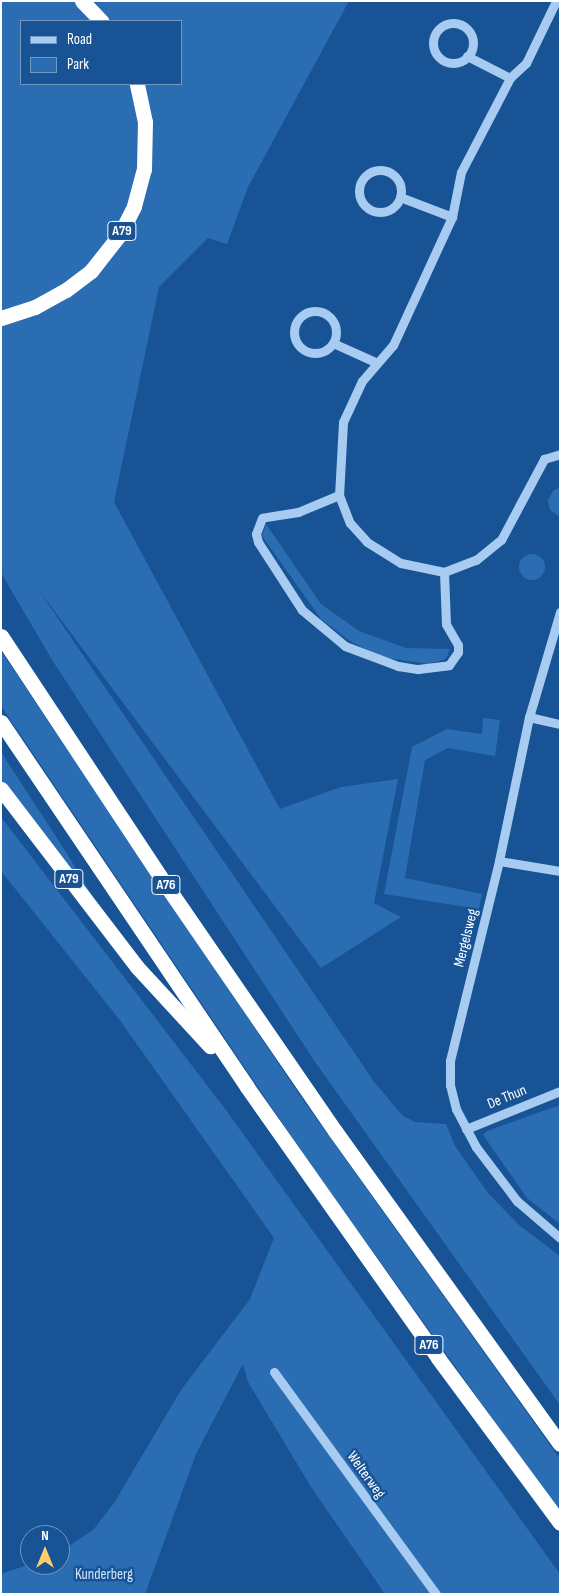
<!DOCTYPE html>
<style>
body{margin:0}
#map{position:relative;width:561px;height:1595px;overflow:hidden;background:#175395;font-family:"Sofia Sans Condensed",sans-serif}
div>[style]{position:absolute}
.green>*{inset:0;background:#2a6db3}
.round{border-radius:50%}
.minor>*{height:9px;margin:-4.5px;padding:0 4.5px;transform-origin:4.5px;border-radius:4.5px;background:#a8ccf1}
.minor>.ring{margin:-4.5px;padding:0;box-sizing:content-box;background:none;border:9px solid #a8ccf1;border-radius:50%}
.highway>*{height:15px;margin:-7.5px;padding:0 7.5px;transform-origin:7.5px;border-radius:7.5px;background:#fff}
span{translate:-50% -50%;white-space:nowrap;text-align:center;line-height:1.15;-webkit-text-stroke:5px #175395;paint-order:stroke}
.shield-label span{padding:1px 4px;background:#175395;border:1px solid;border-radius:4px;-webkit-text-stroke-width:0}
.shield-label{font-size:14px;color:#fff;font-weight:700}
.street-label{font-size:15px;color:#fff}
.park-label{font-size:15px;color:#cfe5fc}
.frame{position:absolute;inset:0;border:2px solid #fff;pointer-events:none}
.legend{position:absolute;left:20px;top:20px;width:162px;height:65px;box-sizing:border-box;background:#175395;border:1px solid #7498bf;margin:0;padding:6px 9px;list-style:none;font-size:15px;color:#fff}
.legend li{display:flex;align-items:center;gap:10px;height:25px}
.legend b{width:25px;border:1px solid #7498bf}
.north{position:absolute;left:20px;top:1525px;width:50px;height:50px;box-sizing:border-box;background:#175395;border:1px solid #7498bf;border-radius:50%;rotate:0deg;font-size:14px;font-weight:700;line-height:20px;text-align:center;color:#fff}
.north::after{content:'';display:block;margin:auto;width:18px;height:22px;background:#ffce68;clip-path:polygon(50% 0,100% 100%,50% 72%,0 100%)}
</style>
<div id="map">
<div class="green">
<div style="clip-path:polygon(evenodd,1px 1px,349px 1px,248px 187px,227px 244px,208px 238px,159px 287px,114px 502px,280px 809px,341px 787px,398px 779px,374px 903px,401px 917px,321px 968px,38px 589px,375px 1083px,403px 1116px,415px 1122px,446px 1124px,455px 1146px,488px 1193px,519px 1225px,560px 1256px,560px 1405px,315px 1062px,54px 663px,1px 573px,1px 1px,21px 21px,181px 21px,181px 84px,21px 84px,21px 21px)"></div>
<div style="clip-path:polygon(560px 487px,560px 517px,550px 510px,548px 500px,553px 491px)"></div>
<div style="clip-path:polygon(266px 524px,321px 604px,359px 631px,406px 648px,450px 649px,446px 659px,428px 664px,381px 657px,350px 641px,321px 619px,262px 536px)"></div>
<div class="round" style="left:519px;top:554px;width:26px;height:26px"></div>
<div style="clip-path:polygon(1px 651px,301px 1097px,560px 1459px,560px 1513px,301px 1151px,1px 706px)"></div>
<div style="clip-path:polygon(483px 718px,500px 720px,495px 756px,448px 748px,425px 760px,405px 878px,482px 894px,479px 909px,384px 894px,412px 747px,447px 729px,482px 734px)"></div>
<div style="clip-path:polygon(1px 752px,66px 852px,93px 897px,1px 781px)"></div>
<div style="clip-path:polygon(1px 817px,223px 1106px,560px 1574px,560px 1594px,385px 1594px,311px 1487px,248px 1382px,243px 1364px,196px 1454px,145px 1594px,1px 1594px,1px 1574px,30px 1564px,60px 1565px,60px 1552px,93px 1530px,114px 1503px,181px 1390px,250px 1299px,274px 1238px,119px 1019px,1px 871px)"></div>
<div style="clip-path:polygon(560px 1105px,560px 1224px,527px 1198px,483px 1135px,487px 1131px)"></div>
</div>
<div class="minor">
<div style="left:556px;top:1px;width:69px;rotate:115.8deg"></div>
<div style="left:526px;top:63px;width:22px;rotate:137deg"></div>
<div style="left:510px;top:78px;width:106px;rotate:117.5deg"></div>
<div style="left:461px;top:172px;width:46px;rotate:101.3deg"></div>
<div style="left:452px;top:217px;width:141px;rotate:114.7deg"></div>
<div style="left:393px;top:345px;width:48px;rotate:130.7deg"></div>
<div style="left:362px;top:381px;width:45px;rotate:114.9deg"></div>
<div style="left:343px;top:422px;width:73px;rotate:93.1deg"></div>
<div style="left:339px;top:495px;width:30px;rotate:69deg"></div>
<div style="left:350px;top:523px;width:25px;rotate:48deg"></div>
<div style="left:367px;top:542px;width:40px;rotate:32deg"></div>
<div style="left:401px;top:563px;width:44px;rotate:11.8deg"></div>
<div style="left:444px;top:572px;width:34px;rotate:-21deg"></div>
<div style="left:476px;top:560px;width:32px;rotate:-39deg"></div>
<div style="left:501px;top:540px;width:92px;rotate:-62deg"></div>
<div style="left:544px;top:459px;width:17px;rotate:-17deg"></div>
<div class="ring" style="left:433px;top:23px;width:31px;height:31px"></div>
<div style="left:467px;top:56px;width:48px;rotate:27.1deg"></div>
<div class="ring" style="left:359px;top:170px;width:33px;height:33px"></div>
<div style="left:400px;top:197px;width:56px;rotate:21deg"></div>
<div class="ring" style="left:294px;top:311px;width:33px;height:33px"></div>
<div style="left:333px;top:343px;width:46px;rotate:24.3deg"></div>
<div style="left:339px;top:495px;width:44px;rotate:157.5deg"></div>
<div style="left:298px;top:512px;width:36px;rotate:171deg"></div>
<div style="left:262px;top:518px;width:17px;rotate:111deg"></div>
<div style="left:256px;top:534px;width:8px;rotate:76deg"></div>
<div style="left:258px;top:542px;width:81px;rotate:57.1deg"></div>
<div style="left:302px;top:610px;width:56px;rotate:39.9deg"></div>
<div style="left:345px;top:646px;width:57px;rotate:20.7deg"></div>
<div style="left:398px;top:666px;width:20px;rotate:9deg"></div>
<div style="left:418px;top:669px;width:31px;rotate:-7deg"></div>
<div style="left:449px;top:665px;width:16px;rotate:-55deg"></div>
<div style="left:458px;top:652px;width:7px;rotate:-90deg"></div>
<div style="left:458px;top:645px;width:24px;rotate:-120deg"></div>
<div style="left:446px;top:624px;width:52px;rotate:-92.2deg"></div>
<div style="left:560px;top:612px;width:109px;rotate:106.4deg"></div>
<div style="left:529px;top:717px;width:147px;rotate:101.8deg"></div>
<div style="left:499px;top:861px;width:206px;rotate:103.8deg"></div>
<div style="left:450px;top:1061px;width:24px;rotate:90deg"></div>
<div style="left:450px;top:1085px;width:25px;rotate:76deg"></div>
<div style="left:456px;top:1109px;width:43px;rotate:62.2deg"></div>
<div style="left:476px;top:1147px;width:68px;rotate:52.8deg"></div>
<div style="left:517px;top:1201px;width:57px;rotate:40.7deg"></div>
<div style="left:529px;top:717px;width:32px;rotate:13deg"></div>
<div style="left:499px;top:861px;width:62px;rotate:9.3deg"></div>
<div style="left:466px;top:1129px;width:101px;rotate:-22deg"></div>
<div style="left:274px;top:1372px;width:275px;rotate:53.9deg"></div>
</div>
<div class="highway">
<div style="left:82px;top:1px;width:28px;rotate:46deg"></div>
<div style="left:1px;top:318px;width:36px;rotate:-18deg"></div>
<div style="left:35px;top:307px;width:35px;rotate:-29deg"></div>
<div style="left:66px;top:290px;width:31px;rotate:-37deg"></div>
<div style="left:91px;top:271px;width:47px;rotate:-51.9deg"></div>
<div style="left:120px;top:234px;width:31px;rotate:-63deg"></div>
<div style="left:134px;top:206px;width:38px;rotate:-75deg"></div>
<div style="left:144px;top:169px;width:47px;rotate:-88.8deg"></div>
<div style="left:145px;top:122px;width:39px;rotate:-102deg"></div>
<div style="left:1px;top:636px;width:287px;rotate:56.5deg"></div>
<div style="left:159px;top:875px;width:311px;rotate:55.5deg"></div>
<div style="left:335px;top:1131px;width:385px;rotate:54.3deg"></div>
<div style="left:1px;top:722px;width:440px;rotate:56deg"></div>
<div style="left:247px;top:1087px;width:332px;rotate:54.8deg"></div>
<div style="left:438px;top:1358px;width:205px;rotate:53.5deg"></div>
<div style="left:1px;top:789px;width:224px;rotate:52.6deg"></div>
<div style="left:137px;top:967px;width:108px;rotate:47.3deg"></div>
</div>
<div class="shield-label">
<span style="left:122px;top:231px">A79</span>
<span style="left:69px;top:879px">A79</span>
<span style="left:166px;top:885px">A76</span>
<span style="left:429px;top:1345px">A76</span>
</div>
<div class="street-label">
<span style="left:466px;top:938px;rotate:-76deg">Mergelsweg</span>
<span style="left:507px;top:1097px;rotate:-22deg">De Thun</span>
<span style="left:366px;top:1475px;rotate:54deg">Welterweg</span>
</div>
<div class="park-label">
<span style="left:104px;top:1575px">Kunderberg</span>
</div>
<div class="frame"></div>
<ul class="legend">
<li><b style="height:6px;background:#a8ccf1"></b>Road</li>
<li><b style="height:14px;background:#2a6db3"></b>Park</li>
</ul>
<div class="north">N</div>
</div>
